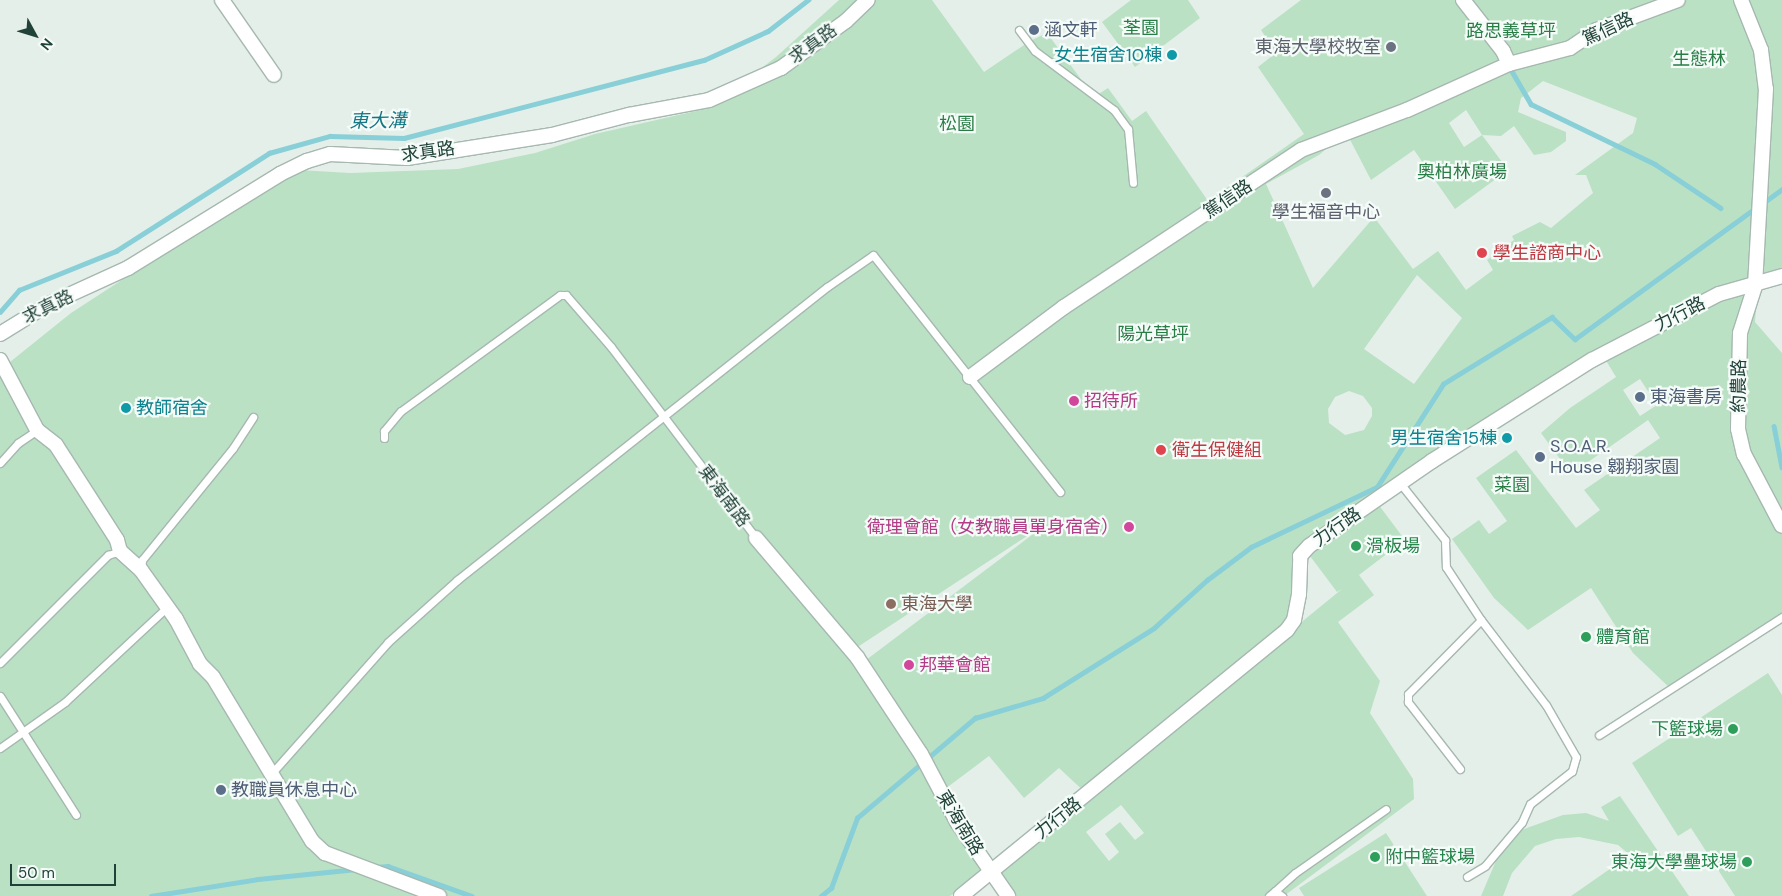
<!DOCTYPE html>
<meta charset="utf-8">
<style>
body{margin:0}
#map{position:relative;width:1782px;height:896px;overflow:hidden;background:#e4efe9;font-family:"DM Sans","Noto Sans TC",sans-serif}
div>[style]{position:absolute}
.green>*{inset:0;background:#bbe1c4}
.stream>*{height:4.5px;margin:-2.25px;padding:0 2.25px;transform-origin:2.25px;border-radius:2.25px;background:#88cfd8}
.roads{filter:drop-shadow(1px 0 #a6b8b0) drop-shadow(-1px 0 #a6b8b0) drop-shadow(0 1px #a6b8b0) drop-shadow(0 -1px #a6b8b0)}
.lane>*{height:7px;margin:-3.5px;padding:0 3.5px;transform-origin:3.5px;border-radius:3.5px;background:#fff}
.street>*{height:14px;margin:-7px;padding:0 7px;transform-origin:7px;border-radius:7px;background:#fff}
.dots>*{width:14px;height:14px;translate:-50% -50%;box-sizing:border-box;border:2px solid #f5fbf8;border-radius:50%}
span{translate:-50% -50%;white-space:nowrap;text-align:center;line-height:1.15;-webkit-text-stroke:4.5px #f5fbf8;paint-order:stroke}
.park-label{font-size:18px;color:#287d45}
.street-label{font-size:18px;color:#214238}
.service-label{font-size:18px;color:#4e5e75}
.left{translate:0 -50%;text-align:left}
.worship-label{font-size:18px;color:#5b616d}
.right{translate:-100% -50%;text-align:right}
.culture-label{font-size:18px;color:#0d838f}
.health-label{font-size:18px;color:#be3a42}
.hotel-label{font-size:18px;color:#b23c85}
.leisure-label{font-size:18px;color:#27864d}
.education-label{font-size:18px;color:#785e54}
.water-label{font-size:19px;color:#157684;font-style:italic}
.north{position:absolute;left:10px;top:10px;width:50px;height:50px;-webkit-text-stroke:4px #f5fbf8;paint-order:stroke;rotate:129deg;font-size:14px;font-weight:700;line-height:20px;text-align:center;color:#214238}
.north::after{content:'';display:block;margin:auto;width:18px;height:22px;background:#214238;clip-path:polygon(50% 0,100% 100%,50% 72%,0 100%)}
.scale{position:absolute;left:10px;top:864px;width:106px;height:22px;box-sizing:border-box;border:2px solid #214238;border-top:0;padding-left:6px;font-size:15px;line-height:18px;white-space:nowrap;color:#214238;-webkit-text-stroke:4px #f5fbf8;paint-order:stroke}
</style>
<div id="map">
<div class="green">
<div style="clip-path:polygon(evenodd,839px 0,932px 0,984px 72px,1030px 41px,1047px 33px,1094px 97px,1108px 88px,1132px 121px,1146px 111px,1208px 201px,1304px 134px,1258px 67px,1276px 53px,1261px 30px,1301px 0,1782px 0,1782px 274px,1758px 285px,1755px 322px,1782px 353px,1782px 617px,1672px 690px,1633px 653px,1591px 588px,1528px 630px,1494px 598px,1452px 539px,1479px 520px,1489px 534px,1507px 521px,1476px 478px,1516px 450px,1576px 528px,1600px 510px,1584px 490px,1660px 438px,1648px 420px,1571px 474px,1541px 433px,1570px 408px,1616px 377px,1602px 354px,1375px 500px,1405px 540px,1359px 575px,1374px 595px,1338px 622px,1380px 681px,1370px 713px,1413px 779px,1414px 799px,1284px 896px,1010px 896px,991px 872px,950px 896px,0 896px,0 370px,71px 313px,242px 202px,299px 170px,350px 173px,458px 169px,535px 153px,595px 134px,709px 108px,776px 57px,839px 0,1543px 81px,1637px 118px,1633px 133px,1575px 175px,1586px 175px,1593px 193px,1551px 228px,1540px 222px,1512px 236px,1514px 240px,1487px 260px,1493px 270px,1466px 290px,1438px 251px,1413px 269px,1374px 217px,1313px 288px,1266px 184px,1319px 155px,1346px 132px,1371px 180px,1414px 150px,1455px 209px,1508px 170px,1482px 135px,1501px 136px,1514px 126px,1534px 155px,1551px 152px,1566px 141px,1566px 132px,1518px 112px,1521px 98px,1543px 81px,839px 0,1466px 110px,1482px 135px,1464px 147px,1449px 123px,1466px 110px,839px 0,1417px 275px,1462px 318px,1414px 384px,1364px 349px,1417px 275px,839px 0,1640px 379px,1657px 405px,1640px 416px,1623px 390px,1640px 379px,839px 0,1349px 391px,1363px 396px,1372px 408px,1372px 416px,1364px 430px,1345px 435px,1329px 423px,1328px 409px,1335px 397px,1349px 391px,839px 0,1053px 519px,866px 660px,856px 648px,1053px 519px,839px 0,1307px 552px,1337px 592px,1342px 589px,1255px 660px,1281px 636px,1307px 552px,839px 0,989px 756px,1024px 798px,1059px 768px,1089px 796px,991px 871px,941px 792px,989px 756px,839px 0,1121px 805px,1144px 833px,1135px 840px,1120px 822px,1105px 834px,1119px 852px,1109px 861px,1086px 832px,1121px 805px)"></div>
<div style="clip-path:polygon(1131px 0,1188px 0,1200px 18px,1135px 67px,1102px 22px)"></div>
<div style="clip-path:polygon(1768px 673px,1782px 695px,1782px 896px,1735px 896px,1691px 828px,1678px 836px,1632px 763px)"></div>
<div style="clip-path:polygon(1620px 796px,1689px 896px,1571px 896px,1630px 855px,1618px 845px,1579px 837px,1556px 839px,1535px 846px,1512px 873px,1503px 896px,1481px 896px,1498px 856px,1521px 830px,1563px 815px,1586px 813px,1609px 821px,1601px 807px)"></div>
<div style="clip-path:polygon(1386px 833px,1427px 896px,1304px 896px,1299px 888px)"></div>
</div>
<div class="stream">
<div style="left:1509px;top:66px;width:44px;rotate:59.9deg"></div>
<div style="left:1531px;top:104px;width:138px;rotate:25.8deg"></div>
<div style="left:1655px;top:164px;width:79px;rotate:33.7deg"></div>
<div style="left:1763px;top:203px;width:24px;rotate:-36deg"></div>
<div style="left:0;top:312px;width:29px;rotate:-49deg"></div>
<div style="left:19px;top:290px;width:105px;rotate:-21.9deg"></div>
<div style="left:116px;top:251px;width:182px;rotate:-32.6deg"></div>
<div style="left:269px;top:153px;width:63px;rotate:-15.6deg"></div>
<div style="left:330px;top:136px;width:74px;rotate:1.5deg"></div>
<div style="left:404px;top:138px;width:310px;rotate:-14.6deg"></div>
<div style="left:704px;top:60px;width:70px;rotate:-24.4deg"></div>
<div style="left:768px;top:31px;width:51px;rotate:-37.8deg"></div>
<div style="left:1774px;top:426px;width:42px;rotate:79deg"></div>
<div style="left:376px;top:867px;width:12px;rotate:-5deg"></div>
<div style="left:388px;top:866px;width:89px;rotate:19.7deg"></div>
<div style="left:151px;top:896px;width:108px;rotate:-9deg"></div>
<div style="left:258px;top:879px;width:99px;rotate:-5.8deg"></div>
<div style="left:821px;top:896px;width:13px;rotate:-39deg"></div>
<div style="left:831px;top:888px;width:75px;rotate:-69.6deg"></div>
<div style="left:857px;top:818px;width:155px;rotate:-40.3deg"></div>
<div style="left:975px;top:718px;width:71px;rotate:-16.4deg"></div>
<div style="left:1043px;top:698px;width:131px;rotate:-32.2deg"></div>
<div style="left:1154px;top:628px;width:72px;rotate:-42.2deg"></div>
<div style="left:1207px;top:580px;width:55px;rotate:-36.9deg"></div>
<div style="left:1251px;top:547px;width:140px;rotate:-25.5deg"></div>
<div style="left:1377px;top:487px;width:122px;rotate:-57.3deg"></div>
<div style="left:1443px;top:384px;width:128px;rotate:-31.6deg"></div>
<div style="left:1552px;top:317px;width:32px;rotate:44deg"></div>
<div style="left:1575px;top:339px;width:225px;rotate:-36deg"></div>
</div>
<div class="roads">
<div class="lane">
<div style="left:1019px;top:30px;width:26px;rotate:53deg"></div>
<div style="left:1035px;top:51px;width:99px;rotate:36.8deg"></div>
<div style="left:1114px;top:110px;width:24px;rotate:54deg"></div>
<div style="left:1128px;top:129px;width:54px;rotate:84.7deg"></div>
<div style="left:384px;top:438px;width:7px;rotate:-90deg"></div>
<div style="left:384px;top:431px;width:26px;rotate:-50deg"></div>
<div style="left:401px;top:411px;width:197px;rotate:-36.1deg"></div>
<div style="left:560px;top:295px;width:6px"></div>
<div style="left:566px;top:295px;width:69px;rotate:49.1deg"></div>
<div style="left:611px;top:347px;width:240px;rotate:52.8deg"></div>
<div style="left:0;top:463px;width:27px;rotate:-48deg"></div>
<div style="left:18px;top:443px;width:23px;rotate:-34deg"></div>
<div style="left:1400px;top:483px;width:73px;rotate:51.7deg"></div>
<div style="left:1445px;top:540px;width:27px;rotate:88deg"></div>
<div style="left:1446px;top:567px;width:64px;rotate:56.6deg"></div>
<div style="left:1481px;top:620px;width:107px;rotate:52.6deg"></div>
<div style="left:1546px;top:705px;width:60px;rotate:60deg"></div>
<div style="left:1576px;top:757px;width:15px;rotate:106deg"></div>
<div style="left:1572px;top:771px;width:53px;rotate:141.8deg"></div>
<div style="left:1530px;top:804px;width:20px;rotate:114deg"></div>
<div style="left:1522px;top:822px;width:57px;rotate:130.1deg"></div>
<div style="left:1485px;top:866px;width:21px;rotate:149deg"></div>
<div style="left:141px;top:570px;width:10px;rotate:-84deg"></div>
<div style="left:142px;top:560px;width:144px;rotate:-50.9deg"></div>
<div style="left:233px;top:448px;width:37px;rotate:-57deg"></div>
<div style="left:0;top:663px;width:153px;rotate:-45deg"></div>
<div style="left:108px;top:555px;width:13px;rotate:-18deg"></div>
<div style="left:0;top:696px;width:141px;rotate:57.4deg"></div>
<div style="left:1599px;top:735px;width:218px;rotate:-32.8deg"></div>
<div style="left:0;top:748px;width:80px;rotate:-35.3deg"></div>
<div style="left:65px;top:702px;width:138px;rotate:-42.9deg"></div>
<div style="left:1460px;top:769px;width:85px;rotate:-127.8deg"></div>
<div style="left:1408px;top:702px;width:8px;rotate:-90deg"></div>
<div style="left:1408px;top:694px;width:104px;rotate:-45.4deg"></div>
<div style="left:271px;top:774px;width:176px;rotate:-48.4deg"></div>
<div style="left:388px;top:642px;width:93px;rotate:-41.9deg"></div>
<div style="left:457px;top:580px;width:472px;rotate:-38.4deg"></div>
<div style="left:827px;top:287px;width:56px;rotate:-34.8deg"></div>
<div style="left:873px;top:255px;width:302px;rotate:51.7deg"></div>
<div style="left:1275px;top:891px;width:27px;rotate:-42deg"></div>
<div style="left:1295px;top:873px;width:111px;rotate:-35.1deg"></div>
<div style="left:1269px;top:896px;width:8px;rotate:-40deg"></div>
<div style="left:1275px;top:891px;width:9px;rotate:36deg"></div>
</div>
<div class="street">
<div style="left:222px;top:0;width:91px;rotate:55.3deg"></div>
<div style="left:1463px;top:0;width:65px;rotate:51.9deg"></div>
<div style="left:1503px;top:51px;width:14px;rotate:65deg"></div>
<div style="left:1741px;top:0;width:54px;rotate:68.2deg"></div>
<div style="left:1761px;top:50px;width:39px;rotate:83deg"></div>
<div style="left:1766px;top:89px;width:197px;rotate:93.2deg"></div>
<div style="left:1755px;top:286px;width:49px;rotate:107.7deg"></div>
<div style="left:1740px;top:333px;width:96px;rotate:91.2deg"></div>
<div style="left:1738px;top:429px;width:26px;rotate:77deg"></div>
<div style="left:1744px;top:454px;width:81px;rotate:62.2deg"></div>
<div style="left:0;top:334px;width:55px;rotate:-31.7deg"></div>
<div style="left:47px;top:305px;width:89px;rotate:-24.6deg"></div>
<div style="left:128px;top:268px;width:179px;rotate:-31.7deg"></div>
<div style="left:280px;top:174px;width:30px;rotate:-26deg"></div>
<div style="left:307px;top:161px;width:24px;rotate:-17deg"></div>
<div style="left:330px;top:154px;width:77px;rotate:3deg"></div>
<div style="left:407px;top:158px;width:147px;rotate:-9deg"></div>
<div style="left:552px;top:135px;width:80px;rotate:-14.6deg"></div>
<div style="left:629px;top:115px;width:81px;rotate:-10.6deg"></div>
<div style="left:709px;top:100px;width:79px;rotate:-24deg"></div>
<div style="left:781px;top:68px;width:80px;rotate:-35.9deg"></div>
<div style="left:846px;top:21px;width:30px;rotate:-44deg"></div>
<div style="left:0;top:360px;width:79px;rotate:62.1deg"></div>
<div style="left:37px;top:430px;width:24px;rotate:38deg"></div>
<div style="left:56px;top:445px;width:113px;rotate:57.3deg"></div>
<div style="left:117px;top:540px;width:11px;rotate:75deg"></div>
<div style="left:120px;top:551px;width:28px;rotate:42deg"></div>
<div style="left:141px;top:570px;width:60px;rotate:54.5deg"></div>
<div style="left:176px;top:619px;width:51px;rotate:61.9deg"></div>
<div style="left:200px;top:664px;width:18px;rotate:45deg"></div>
<div style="left:213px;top:677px;width:192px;rotate:58.9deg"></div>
<div style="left:312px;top:841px;width:18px;rotate:43deg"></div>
<div style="left:325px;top:853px;width:122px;rotate:20.7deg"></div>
<div style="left:970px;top:377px;width:117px;rotate:-36.7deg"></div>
<div style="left:1064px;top:307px;width:284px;rotate:-33.5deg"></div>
<div style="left:1301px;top:150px;width:113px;rotate:-20.7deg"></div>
<div style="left:1407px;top:110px;width:112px;rotate:-24.3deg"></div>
<div style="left:1509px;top:64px;width:63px;rotate:-14.7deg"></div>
<div style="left:1570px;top:48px;width:32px;rotate:-34deg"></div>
<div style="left:1597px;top:30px;width:86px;rotate:-20.3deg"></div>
<div style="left:756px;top:538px;width:156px;rotate:49.7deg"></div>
<div style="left:857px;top:657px;width:116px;rotate:56.6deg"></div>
<div style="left:921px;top:754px;width:77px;rotate:62.1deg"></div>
<div style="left:957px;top:822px;width:90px;rotate:55.4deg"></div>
<div style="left:961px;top:896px;width:421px;rotate:-39.2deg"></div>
<div style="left:1287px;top:630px;width:12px;rotate:-55deg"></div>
<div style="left:1294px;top:620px;width:26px;rotate:-79deg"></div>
<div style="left:1299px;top:594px;width:38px;rotate:-88deg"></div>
<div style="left:1300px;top:556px;width:13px;rotate:-48deg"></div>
<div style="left:1309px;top:546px;width:150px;rotate:-34.6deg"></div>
<div style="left:1432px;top:461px;width:189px;rotate:-32.3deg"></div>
<div style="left:1592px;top:360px;width:143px;rotate:-27.5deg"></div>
<div style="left:1719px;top:294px;width:66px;rotate:-15.9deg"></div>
</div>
</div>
<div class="dots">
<div style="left:1034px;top:30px;background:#5c6f8a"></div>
<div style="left:1391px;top:47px;background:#6b7280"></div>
<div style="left:1172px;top:55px;background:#0f9aa8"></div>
<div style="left:1326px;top:193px;background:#6b7280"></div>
<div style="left:1482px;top:253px;background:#e0444e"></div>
<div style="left:1640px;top:397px;background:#5c6f8a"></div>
<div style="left:1074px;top:401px;background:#d1479c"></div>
<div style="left:126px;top:408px;background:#0f9aa8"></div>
<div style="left:1507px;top:438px;background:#0f9aa8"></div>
<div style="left:1161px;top:450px;background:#e0444e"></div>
<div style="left:1540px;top:457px;background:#5c6f8a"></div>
<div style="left:1129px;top:527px;background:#d1479c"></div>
<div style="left:1356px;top:546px;background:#2e9e5b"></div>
<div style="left:891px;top:604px;background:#8d6e63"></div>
<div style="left:1586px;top:637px;background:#2e9e5b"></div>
<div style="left:909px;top:665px;background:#d1479c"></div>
<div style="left:1733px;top:729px;background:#2e9e5b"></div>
<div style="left:221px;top:790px;background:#5c6f8a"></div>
<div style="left:1375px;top:857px;background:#2e9e5b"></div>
<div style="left:1747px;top:862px;background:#2e9e5b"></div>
</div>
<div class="park-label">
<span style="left:1141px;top:28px">荃園</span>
<span style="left:1511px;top:31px">路思義草坪</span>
<span style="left:1699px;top:59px">生態林</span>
<span style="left:957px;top:124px">松園</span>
<span style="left:1462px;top:172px">奧柏林廣場</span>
<span style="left:1153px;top:334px">陽光草坪</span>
<span style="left:1512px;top:485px">菜園</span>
</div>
<div class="street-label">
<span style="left:1608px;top:29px;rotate:-25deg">篤信路</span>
<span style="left:813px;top:44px;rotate:-36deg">求真路</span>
<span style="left:428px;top:152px;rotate:-8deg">求真路</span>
<span style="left:1228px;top:199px;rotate:-34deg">篤信路</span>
<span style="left:48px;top:307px;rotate:-26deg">求真路</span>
<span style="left:1680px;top:314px;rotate:-27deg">力行路</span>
<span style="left:1739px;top:386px;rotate:-89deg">約農路</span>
<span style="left:724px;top:496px;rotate:53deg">東海南路</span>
<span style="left:1337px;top:527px;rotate:-35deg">力行路</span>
<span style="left:1058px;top:818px;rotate:-39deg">力行路</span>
<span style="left:960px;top:823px;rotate:59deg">東海南路</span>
</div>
<div class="service-label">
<span class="left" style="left:1044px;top:30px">涵文軒</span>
<span class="left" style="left:1650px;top:397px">東海書房</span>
<span class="left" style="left:1550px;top:457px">S.O.A.R.<br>House 翱翔家園</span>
<span class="left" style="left:231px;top:790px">教職員休息中心</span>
</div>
<div class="worship-label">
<span class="right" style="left:1381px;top:47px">東海大學校牧室</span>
<span style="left:1326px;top:212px">學生福音中心</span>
</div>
<div class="culture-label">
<span class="right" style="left:1162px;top:55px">女生宿舍10棟</span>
<span class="left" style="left:136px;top:408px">教師宿舍</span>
<span class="right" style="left:1497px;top:438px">男生宿舍15棟</span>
</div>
<div class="health-label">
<span class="left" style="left:1493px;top:253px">學生諮商中心</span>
<span class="left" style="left:1172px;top:450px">衛生保健組</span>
</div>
<div class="hotel-label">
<span class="left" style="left:1084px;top:401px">招待所</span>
<span class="right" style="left:1119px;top:527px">衛理會館（女教職員單身宿舍）</span>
<span class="left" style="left:919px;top:665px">邦華會館</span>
</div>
<div class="leisure-label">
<span class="left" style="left:1366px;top:546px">滑板場</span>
<span class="left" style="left:1596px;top:637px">體育館</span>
<span class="right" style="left:1723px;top:729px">下籃球場</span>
<span class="left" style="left:1385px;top:857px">附中籃球場</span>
<span class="right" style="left:1737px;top:862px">東海大學壘球場</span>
</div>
<div class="education-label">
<span class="left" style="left:901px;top:604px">東海大學</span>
</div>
<div class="water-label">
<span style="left:378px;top:121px;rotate:-1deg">東大溝</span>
</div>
<div class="north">N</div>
<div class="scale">50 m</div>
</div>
